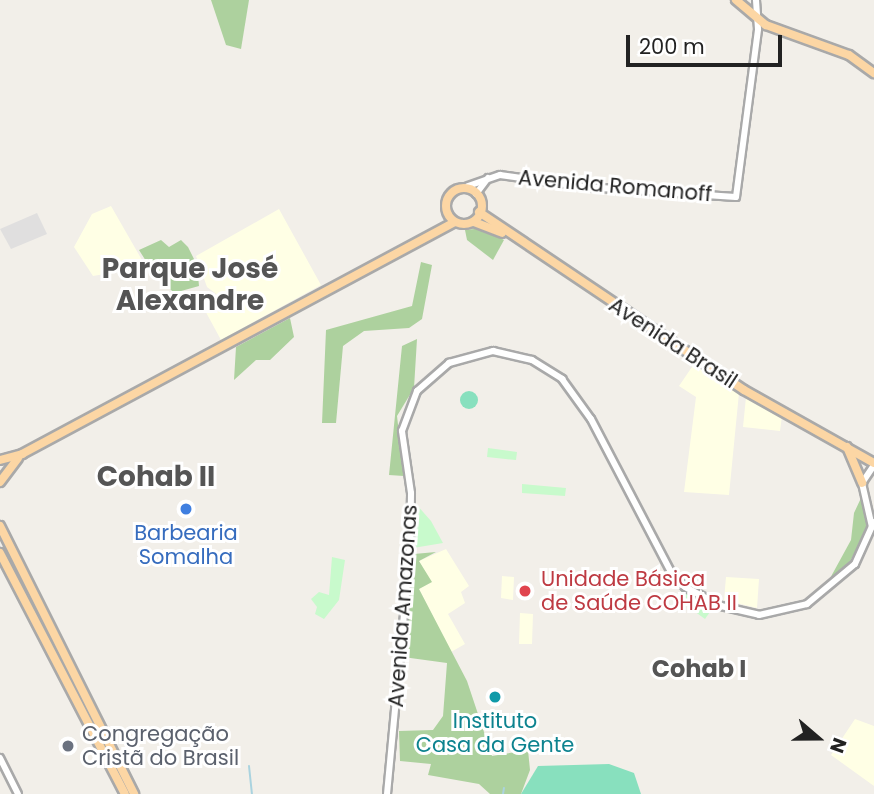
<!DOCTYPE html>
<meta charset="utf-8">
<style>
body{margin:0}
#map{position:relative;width:874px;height:794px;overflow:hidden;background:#f2efe9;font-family:Poppins,sans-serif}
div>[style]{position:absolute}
.residential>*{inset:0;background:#e0dfdf}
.education>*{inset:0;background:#ffffe5}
.forest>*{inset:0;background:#add19e}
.park>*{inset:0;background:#c8facc}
.pitch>*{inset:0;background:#88e0be}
.round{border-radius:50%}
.stream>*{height:2px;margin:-1px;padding:0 1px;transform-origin:1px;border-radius:1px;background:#aad3df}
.roads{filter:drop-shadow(2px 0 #a9a9a9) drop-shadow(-2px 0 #a9a9a9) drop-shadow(0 2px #a9a9a9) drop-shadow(0 -2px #a9a9a9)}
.minor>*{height:6px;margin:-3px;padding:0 3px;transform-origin:3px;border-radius:3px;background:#fff}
.major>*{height:8px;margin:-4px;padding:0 4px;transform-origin:4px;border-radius:4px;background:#fcd6a4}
.major>.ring{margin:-4px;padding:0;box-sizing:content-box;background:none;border:8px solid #fcd6a4;border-radius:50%}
.dots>*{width:19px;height:19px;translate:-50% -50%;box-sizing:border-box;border:4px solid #fff;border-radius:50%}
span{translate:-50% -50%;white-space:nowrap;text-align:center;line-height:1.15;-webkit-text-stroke:6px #fff;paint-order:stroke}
.street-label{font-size:21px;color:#222}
.shop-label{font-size:21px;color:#366cbe}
.health-label{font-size:21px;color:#be3a42}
.left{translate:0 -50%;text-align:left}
.culture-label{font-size:21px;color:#0d838f}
.worship-label{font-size:21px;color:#5b616d}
.quarter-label{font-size:24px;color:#555;font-weight:700}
.district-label{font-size:28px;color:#555;font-weight:700}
.north{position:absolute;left:783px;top:703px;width:70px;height:70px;-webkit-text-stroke:5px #fff;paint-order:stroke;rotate:110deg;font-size:19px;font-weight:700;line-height:28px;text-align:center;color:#222}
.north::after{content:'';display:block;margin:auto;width:24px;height:32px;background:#222;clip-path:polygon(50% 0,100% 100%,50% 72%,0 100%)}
.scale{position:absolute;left:626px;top:35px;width:156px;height:32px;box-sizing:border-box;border:4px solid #222;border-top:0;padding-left:9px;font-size:21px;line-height:24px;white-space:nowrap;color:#222;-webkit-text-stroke:5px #fff;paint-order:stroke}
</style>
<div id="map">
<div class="residential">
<div style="clip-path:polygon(37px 213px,47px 234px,11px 249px,0 229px)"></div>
</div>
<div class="education">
<div style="clip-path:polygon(111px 206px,146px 267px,93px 276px,74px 247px,92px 214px)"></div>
<div style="clip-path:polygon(279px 209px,321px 285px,221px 340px,202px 305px,219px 296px,207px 287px,196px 256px)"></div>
<div style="clip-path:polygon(694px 364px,739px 393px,729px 495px,684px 492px,696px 397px,679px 386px)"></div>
<div style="clip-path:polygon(746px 397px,782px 416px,780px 431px,743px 427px)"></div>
<div style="clip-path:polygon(446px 549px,469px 586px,461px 592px,465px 603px,448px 614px,465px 644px,451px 652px,419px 589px,431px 582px,419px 561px)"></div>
<div style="clip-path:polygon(502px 576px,514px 577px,513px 600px,501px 598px)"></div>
<div style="clip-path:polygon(726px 577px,759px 579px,757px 608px,724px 600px)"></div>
<div style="clip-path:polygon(520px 613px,533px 614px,532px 644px,519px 644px)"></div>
<div style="clip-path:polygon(855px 719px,874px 726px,874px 786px,831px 755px)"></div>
</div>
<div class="forest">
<div style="clip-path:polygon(211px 0,249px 0,241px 49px,226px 45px)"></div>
<div style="clip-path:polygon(483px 228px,504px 240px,493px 260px,467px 240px,465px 230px)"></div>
<div style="clip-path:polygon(161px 240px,169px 247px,181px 240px,188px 247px,197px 265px,199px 286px,174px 293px,151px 269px,139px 250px)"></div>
<div style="clip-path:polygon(421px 262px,432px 265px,422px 319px,409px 328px,364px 331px,343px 346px,336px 423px,322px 423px,326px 330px,412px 306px)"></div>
<div style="clip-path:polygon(290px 318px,294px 337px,270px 360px,256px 360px,234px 380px,236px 347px)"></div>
<div style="clip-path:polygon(417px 339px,414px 388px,397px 416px,404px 476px,389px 475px,402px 346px)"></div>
<div style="clip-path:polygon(861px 498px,869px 525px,846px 569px,828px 582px,851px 540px,854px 513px)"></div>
<div style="clip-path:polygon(436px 552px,419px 561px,432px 582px,419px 589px,467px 681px,492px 756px,528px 750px,530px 770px,521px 794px,490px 794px,479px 784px,428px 775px,431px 764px,400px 761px,399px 731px,433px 730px,443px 716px,447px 663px,403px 657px,414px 554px)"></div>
</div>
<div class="park">
<div style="clip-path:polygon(488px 448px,517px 452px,516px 460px,487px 457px)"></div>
<div style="clip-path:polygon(522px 484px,566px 488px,565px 496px,522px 493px)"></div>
<div style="clip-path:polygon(416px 504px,431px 521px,443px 543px,413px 548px)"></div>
<div style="clip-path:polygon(332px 557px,345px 560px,339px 600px,324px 619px,315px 614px,317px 607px,311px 599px,319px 592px,329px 595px)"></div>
<div style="clip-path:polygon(681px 590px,712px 609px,705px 619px,680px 601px)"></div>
</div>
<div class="pitch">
<div class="round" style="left:460px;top:391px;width:18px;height:18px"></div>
<div style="clip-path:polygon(609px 764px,634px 773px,641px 794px,521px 794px,538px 766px)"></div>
</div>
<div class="stream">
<div style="left:249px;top:766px;width:28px;rotate:84deg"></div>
<div style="left:503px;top:794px;width:6px;rotate:-81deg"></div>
</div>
<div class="roads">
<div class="minor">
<div style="left:468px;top:186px;width:34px;rotate:-19deg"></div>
<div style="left:500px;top:175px;width:87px;rotate:7.9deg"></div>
<div style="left:586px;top:187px;width:150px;rotate:3.8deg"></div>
<div style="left:736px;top:197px;width:169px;rotate:-82.5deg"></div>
<div style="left:758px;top:29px;width:29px;rotate:-94deg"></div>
<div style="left:476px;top:194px;width:20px;rotate:-53deg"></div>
<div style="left:872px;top:527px;width:45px;rotate:-102.8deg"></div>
<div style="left:862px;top:483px;width:22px;rotate:-56deg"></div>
<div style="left:0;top:758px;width:40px;rotate:63.4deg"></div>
<div style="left:387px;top:794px;width:243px;rotate:-84.6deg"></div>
<div style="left:410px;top:552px;width:59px;rotate:-89deg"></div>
<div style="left:411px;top:493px;width:63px;rotate:-98.3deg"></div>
<div style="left:402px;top:431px;width:43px;rotate:-69.4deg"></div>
<div style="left:417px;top:391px;width:43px;rotate:-41.2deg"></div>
<div style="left:449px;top:363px;width:46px;rotate:-15.3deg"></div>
<div style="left:493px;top:351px;width:40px;rotate:13deg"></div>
<div style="left:532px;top:360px;width:36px;rotate:32deg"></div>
<div style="left:562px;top:379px;width:49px;rotate:54.1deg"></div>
<div style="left:591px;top:419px;width:175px;rotate:62.4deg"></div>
<div style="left:672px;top:574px;width:18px;rotate:45deg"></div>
<div style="left:685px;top:587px;width:41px;rotate:27.8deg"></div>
<div style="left:721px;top:606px;width:39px;rotate:13deg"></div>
<div style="left:759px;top:615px;width:49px;rotate:-12.9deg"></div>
<div style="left:807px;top:604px;width:62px;rotate:-39.8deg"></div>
<div style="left:855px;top:564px;width:46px;rotate:-65.7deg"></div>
</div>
<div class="major">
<div style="left:736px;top:0;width:39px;rotate:40deg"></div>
<div style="left:766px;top:25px;width:88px;rotate:19.9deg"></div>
<div style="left:849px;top:55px;width:31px;rotate:36deg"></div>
<div class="ring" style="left:446px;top:188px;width:28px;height:28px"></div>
<div style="left:479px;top:212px;width:319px;rotate:33.9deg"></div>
<div style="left:744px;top:390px;width:149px;rotate:29.3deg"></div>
<div style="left:474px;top:222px;width:30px;rotate:21deg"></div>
<div style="left:847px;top:447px;width:39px;rotate:67deg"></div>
<div style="left:0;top:460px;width:23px;rotate:-15deg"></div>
<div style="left:22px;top:454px;width:490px;rotate:-28.2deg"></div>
<div style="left:0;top:482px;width:30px;rotate:-53deg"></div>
<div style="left:0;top:526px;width:300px;rotate:63.4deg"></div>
<div style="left:0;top:553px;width:271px;rotate:62.6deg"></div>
</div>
</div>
<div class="dots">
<div style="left:186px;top:509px;background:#3f7fe0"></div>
<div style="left:525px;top:591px;background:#e0444e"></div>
<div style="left:495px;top:697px;background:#0f9aa8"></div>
<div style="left:68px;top:746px;background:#6b7280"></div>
</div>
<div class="street-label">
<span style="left:615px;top:186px;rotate:5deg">Avenida Romanoff</span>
<span style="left:673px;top:343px;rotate:33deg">Avenida Brasil</span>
<span style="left:403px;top:606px;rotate:-86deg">Avenida Amazonas</span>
</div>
<div class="shop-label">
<span style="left:186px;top:545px">Barbearia<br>Somalha</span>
</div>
<div class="health-label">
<span class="left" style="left:541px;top:591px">Unidade Básica<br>de Saúde COHAB II</span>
</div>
<div class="culture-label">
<span style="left:495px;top:733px">Instituto<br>Casa da Gente</span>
</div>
<div class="worship-label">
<span class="left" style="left:82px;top:746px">Congregação<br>Cristã do Brasil</span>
</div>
<div class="quarter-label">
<span style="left:699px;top:669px">Cohab I</span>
</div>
<div class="district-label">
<span style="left:190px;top:285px">Parque José<br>Alexandre</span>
<span style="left:156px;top:477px">Cohab II</span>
</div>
<div class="north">N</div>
<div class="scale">200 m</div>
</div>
